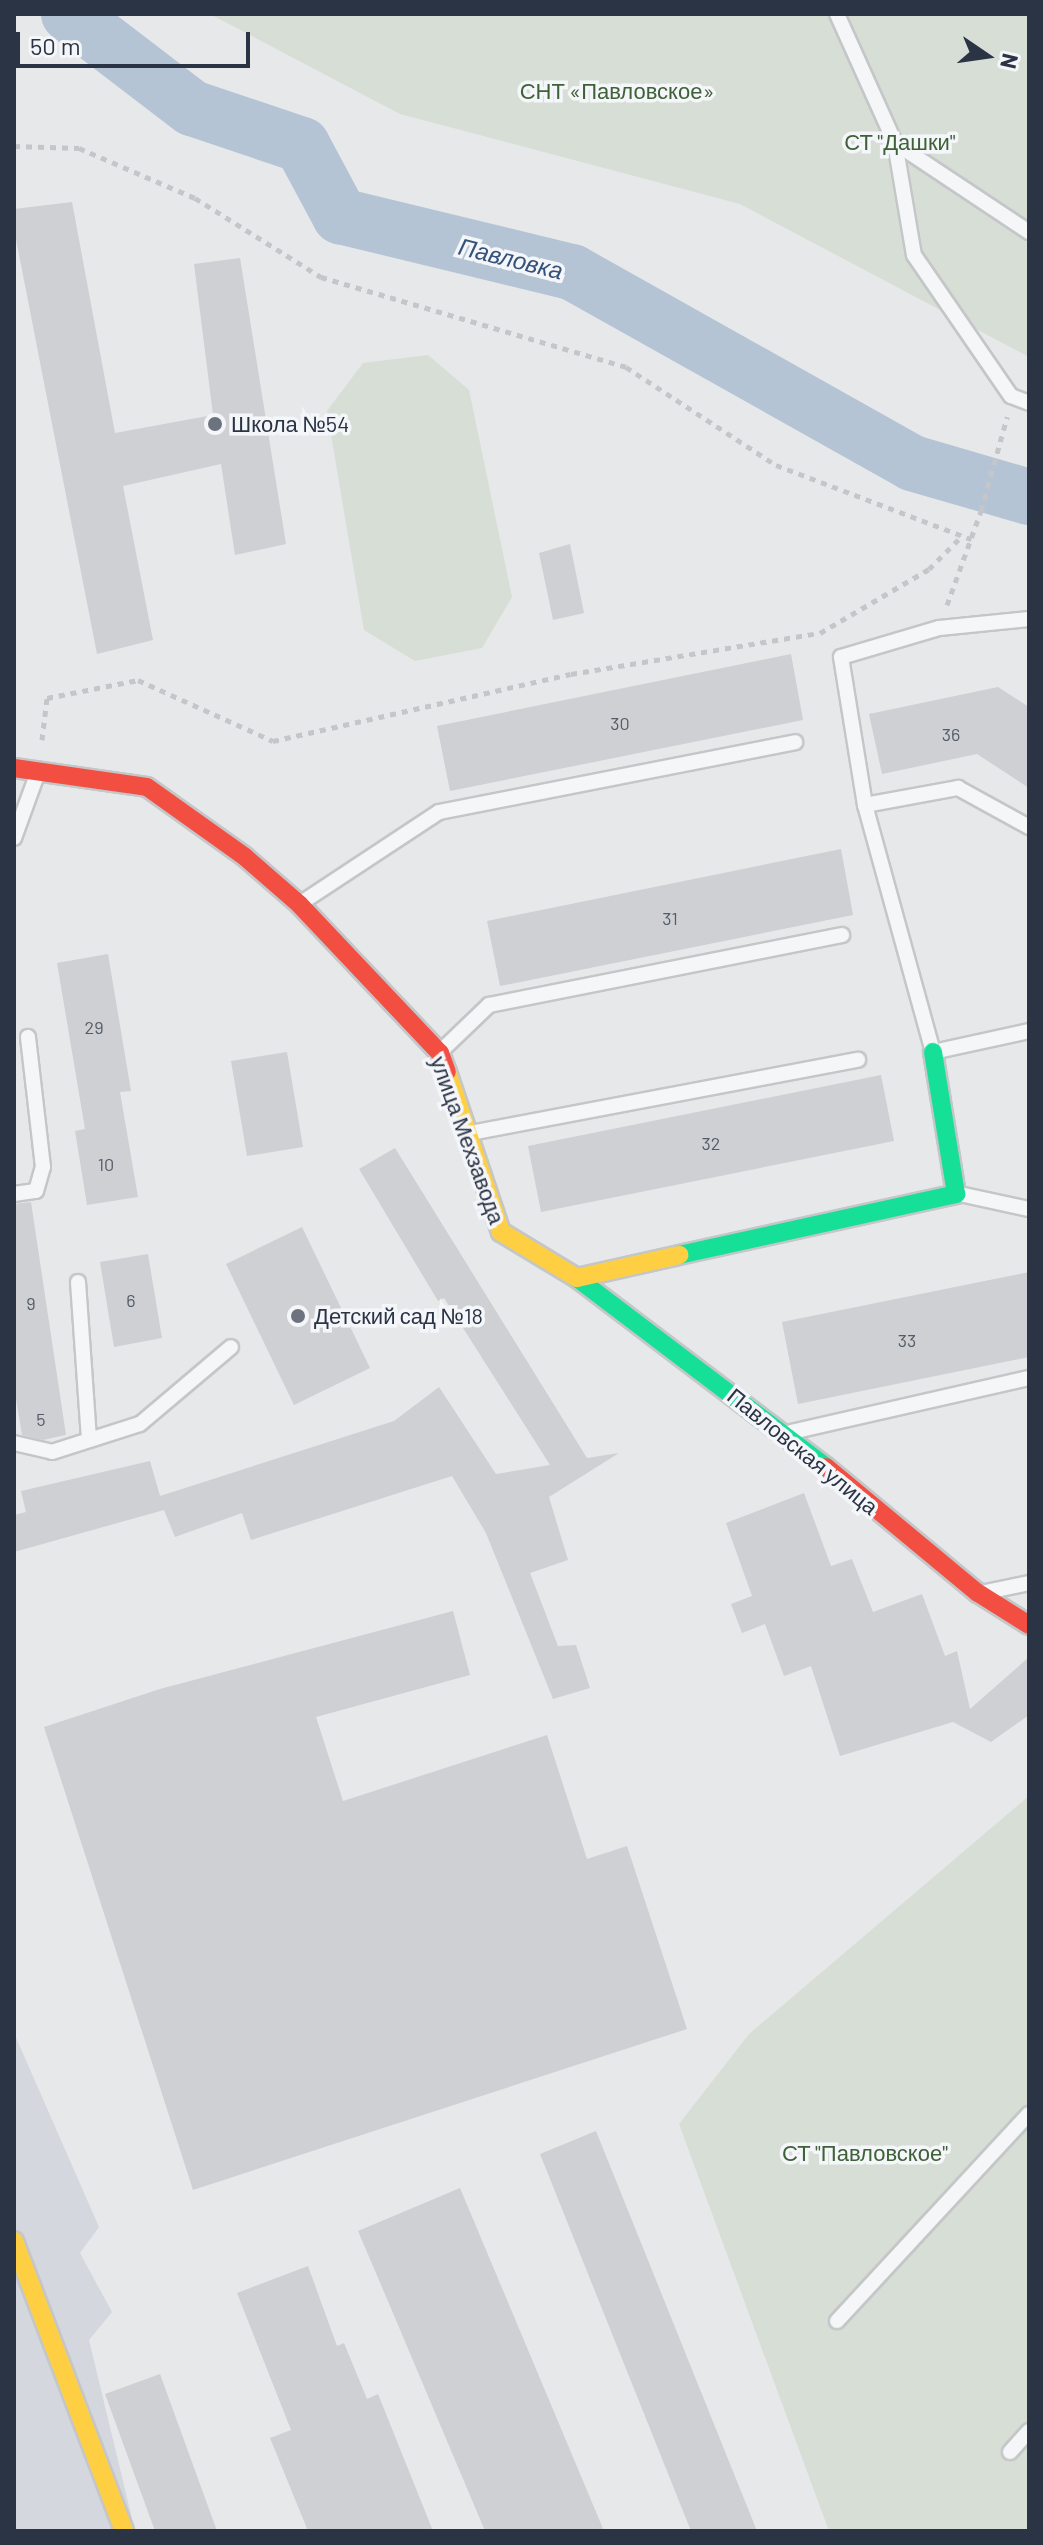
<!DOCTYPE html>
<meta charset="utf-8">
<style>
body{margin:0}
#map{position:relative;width:1043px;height:2545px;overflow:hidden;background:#e6e8ea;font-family:Barlow,sans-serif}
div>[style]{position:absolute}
.built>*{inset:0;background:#d4d7dd}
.green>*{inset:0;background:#d6ded6}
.river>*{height:56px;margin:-28px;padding:0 28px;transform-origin:28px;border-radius:28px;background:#b4c4d5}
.building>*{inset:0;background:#ced0d3}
.path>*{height:5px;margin-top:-2.5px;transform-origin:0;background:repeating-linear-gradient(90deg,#c5c6ca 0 6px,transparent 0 12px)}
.roads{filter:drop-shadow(2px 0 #c4c6c8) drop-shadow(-2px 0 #c4c6c8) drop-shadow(0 2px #c4c6c8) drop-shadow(0 -2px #c4c6c8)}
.lane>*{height:14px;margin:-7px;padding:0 7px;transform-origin:7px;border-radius:7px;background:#f5f6f7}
.fast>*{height:18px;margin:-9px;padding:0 9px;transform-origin:9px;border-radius:9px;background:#16e098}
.slow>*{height:18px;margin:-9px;padding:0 9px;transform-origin:9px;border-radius:9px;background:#ffcf43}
.jam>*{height:18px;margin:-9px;padding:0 9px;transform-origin:9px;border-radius:9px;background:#f24e42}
.dots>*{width:22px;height:22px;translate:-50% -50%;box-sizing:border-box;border:4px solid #f4f6f9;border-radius:50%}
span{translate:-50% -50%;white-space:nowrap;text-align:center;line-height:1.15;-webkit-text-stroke:7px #f4f6f9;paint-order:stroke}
.number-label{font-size:18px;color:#545c69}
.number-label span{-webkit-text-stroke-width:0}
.park-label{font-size:22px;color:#3f6138}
.poi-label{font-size:22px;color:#2b3445}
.left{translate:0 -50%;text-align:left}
.street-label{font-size:22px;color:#2b3445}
.water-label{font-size:24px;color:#34527a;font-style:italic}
.frame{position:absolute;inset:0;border:16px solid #2b3445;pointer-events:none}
.north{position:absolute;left:947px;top:16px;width:80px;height:80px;-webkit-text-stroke:6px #f4f6f9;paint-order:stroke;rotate:103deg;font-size:22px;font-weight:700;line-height:32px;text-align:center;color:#2b3445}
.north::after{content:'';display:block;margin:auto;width:28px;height:36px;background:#2b3445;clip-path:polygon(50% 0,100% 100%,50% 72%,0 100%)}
.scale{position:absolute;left:16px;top:32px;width:234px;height:36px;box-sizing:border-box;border:4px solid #2b3445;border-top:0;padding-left:10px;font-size:24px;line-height:28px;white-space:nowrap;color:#2b3445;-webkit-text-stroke:6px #f4f6f9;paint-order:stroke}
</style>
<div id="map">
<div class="built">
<div style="clip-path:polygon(14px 2033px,99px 2227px,80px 2253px,112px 2312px,89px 2340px,135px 2531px,14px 2531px)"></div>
</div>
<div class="green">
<div style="clip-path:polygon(210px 14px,1029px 14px,1029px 357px,740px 204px,400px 114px)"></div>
<div style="clip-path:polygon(428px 355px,469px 390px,512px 597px,482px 648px,415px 661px,364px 630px,327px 411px,363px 363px)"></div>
<div style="clip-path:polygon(1029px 1796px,1029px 2531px,829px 2531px,679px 2124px,749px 2034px)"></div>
</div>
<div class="river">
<div style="left:69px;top:14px;width:155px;rotate:37.4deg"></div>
<div style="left:192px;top:108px;width:116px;rotate:18.6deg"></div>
<div style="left:302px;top:145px;width:81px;rotate:61.8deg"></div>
<div style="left:340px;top:216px;width:239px;rotate:13.6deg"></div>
<div style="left:572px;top:272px;width:390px;rotate:29.3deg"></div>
<div style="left:912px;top:463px;width:122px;rotate:16.2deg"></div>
</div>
<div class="building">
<div style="clip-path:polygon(72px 202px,115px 433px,213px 415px,194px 264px,240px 258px,286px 544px,235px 555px,221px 464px,123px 486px,153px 640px,97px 654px,14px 229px,14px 209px)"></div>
<div style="clip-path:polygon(570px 544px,584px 613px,553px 620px,539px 553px)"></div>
<div style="clip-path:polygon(791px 654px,803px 720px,450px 791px,437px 726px)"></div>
<div style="clip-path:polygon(998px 687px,1029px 707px,1029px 788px,977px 754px,882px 774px,869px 714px)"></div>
<div style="clip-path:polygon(841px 849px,853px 915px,500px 986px,487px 921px)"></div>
<div style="clip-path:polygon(108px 954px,131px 1091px,120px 1092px,138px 1197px,87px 1205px,75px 1131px,85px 1129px,57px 963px)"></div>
<div style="clip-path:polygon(287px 1052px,303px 1147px,247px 1156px,231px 1061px)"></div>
<div style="clip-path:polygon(881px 1075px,894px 1141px,541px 1212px,528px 1146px)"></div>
<div style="clip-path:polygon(395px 1148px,587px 1458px,619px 1453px,549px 1497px,568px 1560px,530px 1573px,558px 1646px,576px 1645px,590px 1688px,553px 1699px,486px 1533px,452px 1476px,251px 1540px,242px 1513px,175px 1537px,164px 1510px,14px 1552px,14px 1515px,26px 1512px,21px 1491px,150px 1461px,160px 1496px,394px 1421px,439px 1387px,496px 1474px,550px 1465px,444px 1298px,438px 1301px,359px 1169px)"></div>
<div style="clip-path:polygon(31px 1202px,66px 1435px,43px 1440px,22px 1435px,14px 1387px,14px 1204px)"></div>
<div style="clip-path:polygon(302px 1227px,370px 1368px,294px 1405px,226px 1264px)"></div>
<div style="clip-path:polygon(148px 1254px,162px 1338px,114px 1347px,100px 1262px)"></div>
<div style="clip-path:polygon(1029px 1272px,1029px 1357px,798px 1404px,782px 1322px)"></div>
<div style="clip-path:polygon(804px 1493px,831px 1566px,852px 1559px,873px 1612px,922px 1594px,945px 1656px,957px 1651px,970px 1709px,1029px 1657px,1029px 1715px,991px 1742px,953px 1722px,840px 1756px,811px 1666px,784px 1676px,765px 1624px,742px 1633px,731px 1604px,752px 1596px,726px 1523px)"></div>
<div style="clip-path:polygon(453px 1611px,470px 1675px,316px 1717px,343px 1801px,547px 1735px,587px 1859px,627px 1846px,687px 2029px,193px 2190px,44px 1727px,160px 1689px)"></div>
<div style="clip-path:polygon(596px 2131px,757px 2531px,691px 2531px,540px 2154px)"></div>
<div style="clip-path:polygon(460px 2188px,604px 2531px,485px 2531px,390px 2306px,358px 2231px)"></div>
<div style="clip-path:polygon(308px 2266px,337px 2346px,344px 2343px,367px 2399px,378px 2394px,433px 2531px,308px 2531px,270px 2438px,291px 2430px,237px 2293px)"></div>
<div style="clip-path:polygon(160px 2374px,217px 2531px,155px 2531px,105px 2394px)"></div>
</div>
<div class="path">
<div style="left:14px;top:146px;width:65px;rotate:1.8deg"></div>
<div style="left:79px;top:148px;width:126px;rotate:23.3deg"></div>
<div style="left:195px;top:198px;width:149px;rotate:32.1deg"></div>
<div style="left:321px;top:277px;width:318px;rotate:16.4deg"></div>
<div style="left:626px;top:367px;width:179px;rotate:33.2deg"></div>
<div style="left:776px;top:465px;width:209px;rotate:20.8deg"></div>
<div style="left:947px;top:605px;width:100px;rotate:-70.1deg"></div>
<div style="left:981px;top:511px;width:98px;rotate:-74.5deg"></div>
<div style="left:42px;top:740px;width:42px;rotate:-83.2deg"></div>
<div style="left:47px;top:698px;width:93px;rotate:-11.2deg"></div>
<div style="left:138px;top:680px;width:148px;rotate:24.3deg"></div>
<div style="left:273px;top:741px;width:305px;rotate:-12.7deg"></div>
<div style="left:571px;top:674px;width:252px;rotate:-9.4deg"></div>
<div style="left:820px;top:633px;width:126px;rotate:-30.4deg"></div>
<div style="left:929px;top:569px;width:48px;rotate:-45deg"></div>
</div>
<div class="roads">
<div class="lane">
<div style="left:837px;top:14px;width:141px;rotate:65.8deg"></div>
<div style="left:895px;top:143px;width:161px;rotate:33.6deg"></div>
<div style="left:895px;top:143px;width:114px;rotate:80.4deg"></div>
<div style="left:914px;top:255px;width:171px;rotate:55.5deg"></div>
<div style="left:1011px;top:396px;width:19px;rotate:21deg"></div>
<div style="left:1029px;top:619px;width:90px;rotate:174.3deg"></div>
<div style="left:939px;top:628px;width:102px;rotate:163.5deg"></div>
<div style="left:841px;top:657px;width:150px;rotate:80.8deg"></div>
<div style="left:865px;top:805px;width:256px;rotate:74.6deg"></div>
<div style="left:933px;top:1052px;width:98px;rotate:-12.3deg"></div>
<div style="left:865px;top:805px;width:95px;rotate:-10.4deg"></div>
<div style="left:958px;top:788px;width:81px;rotate:28.8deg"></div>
<div style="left:14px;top:838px;width:70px;rotate:-70deg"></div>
<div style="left:301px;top:903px;width:165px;rotate:-33.4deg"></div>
<div style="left:439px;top:812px;width:363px;rotate:-11.1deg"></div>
<div style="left:440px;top:1052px;width:68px;rotate:-43.8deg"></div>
<div style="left:489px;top:1005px;width:360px;rotate:-11.2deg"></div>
<div style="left:470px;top:1133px;width:395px;rotate:-10.7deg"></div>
<div style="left:955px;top:1193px;width:76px;rotate:12.2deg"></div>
<div style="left:14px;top:1194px;width:22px;rotate:-8deg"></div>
<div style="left:36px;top:1191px;width:25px;rotate:-74deg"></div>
<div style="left:43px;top:1167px;width:131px;rotate:-96.6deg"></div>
<div style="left:78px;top:1282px;width:158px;rotate:86deg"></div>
<div style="left:791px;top:1432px;width:244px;rotate:-12.8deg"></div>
<div style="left:14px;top:1443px;width:39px;rotate:13deg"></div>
<div style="left:52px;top:1452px;width:92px;rotate:-17.7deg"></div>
<div style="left:140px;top:1424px;width:119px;rotate:-40.2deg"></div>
<div style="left:986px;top:1592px;width:44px;rotate:-11.8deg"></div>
<div style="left:837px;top:2321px;width:282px;rotate:-47.2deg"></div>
<div style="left:1010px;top:2452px;width:28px;rotate:-48deg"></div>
</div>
<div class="fast">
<div style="left:679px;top:1255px;width:284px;rotate:-12.4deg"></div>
<div style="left:956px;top:1194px;width:144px;rotate:-99.2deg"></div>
<div style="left:577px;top:1278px;width:313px;rotate:37.2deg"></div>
</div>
<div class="slow">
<div style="left:447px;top:1072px;width:169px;rotate:71.4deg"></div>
<div style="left:501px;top:1232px;width:89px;rotate:31.2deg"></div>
<div style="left:577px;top:1278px;width:105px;rotate:-12.7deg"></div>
<div style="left:14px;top:2241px;width:310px;rotate:69.2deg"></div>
</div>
<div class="jam">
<div style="left:14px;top:768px;width:134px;rotate:8.1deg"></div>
<div style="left:147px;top:787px;width:120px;rotate:35.5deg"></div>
<div style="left:245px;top:857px;width:72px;rotate:41deg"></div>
<div style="left:299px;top:904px;width:205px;rotate:46.6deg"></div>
<div style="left:440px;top:1053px;width:20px;rotate:70deg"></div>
<div style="left:826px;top:1467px;width:197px;rotate:39.7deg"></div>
<div style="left:978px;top:1593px;width:60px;rotate:32.1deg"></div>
</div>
</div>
<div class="dots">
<div style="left:215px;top:424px;background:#6c737f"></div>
<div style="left:298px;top:1316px;background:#6c737f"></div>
</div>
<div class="number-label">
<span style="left:620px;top:723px">30</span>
<span style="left:951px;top:734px">36</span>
<span style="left:670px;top:918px">31</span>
<span style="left:94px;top:1027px">29</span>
<span style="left:711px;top:1143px">32</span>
<span style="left:106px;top:1164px">10</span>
<span style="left:131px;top:1300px">6</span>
<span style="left:31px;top:1303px">9</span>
<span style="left:907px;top:1340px">33</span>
<span style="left:41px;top:1419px">5</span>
</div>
<div class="park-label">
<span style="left:617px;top:91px">СНТ «Павловское»</span>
<span style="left:900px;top:142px">СТ "Дашки"</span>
<span style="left:865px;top:2153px">СТ "Павловское"</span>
</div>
<div class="poi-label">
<span class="left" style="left:231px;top:424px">Школа №54</span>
<span class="left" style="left:314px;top:1316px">Детский сад №18</span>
</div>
<div class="street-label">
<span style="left:468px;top:1140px;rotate:70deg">улица Мехзавода</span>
<span style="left:803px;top:1451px;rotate:39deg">Павловская улица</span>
</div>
<div class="water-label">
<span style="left:511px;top:258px;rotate:14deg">Павловка</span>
</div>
<div class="frame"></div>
<div class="north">N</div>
<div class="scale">50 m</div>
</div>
